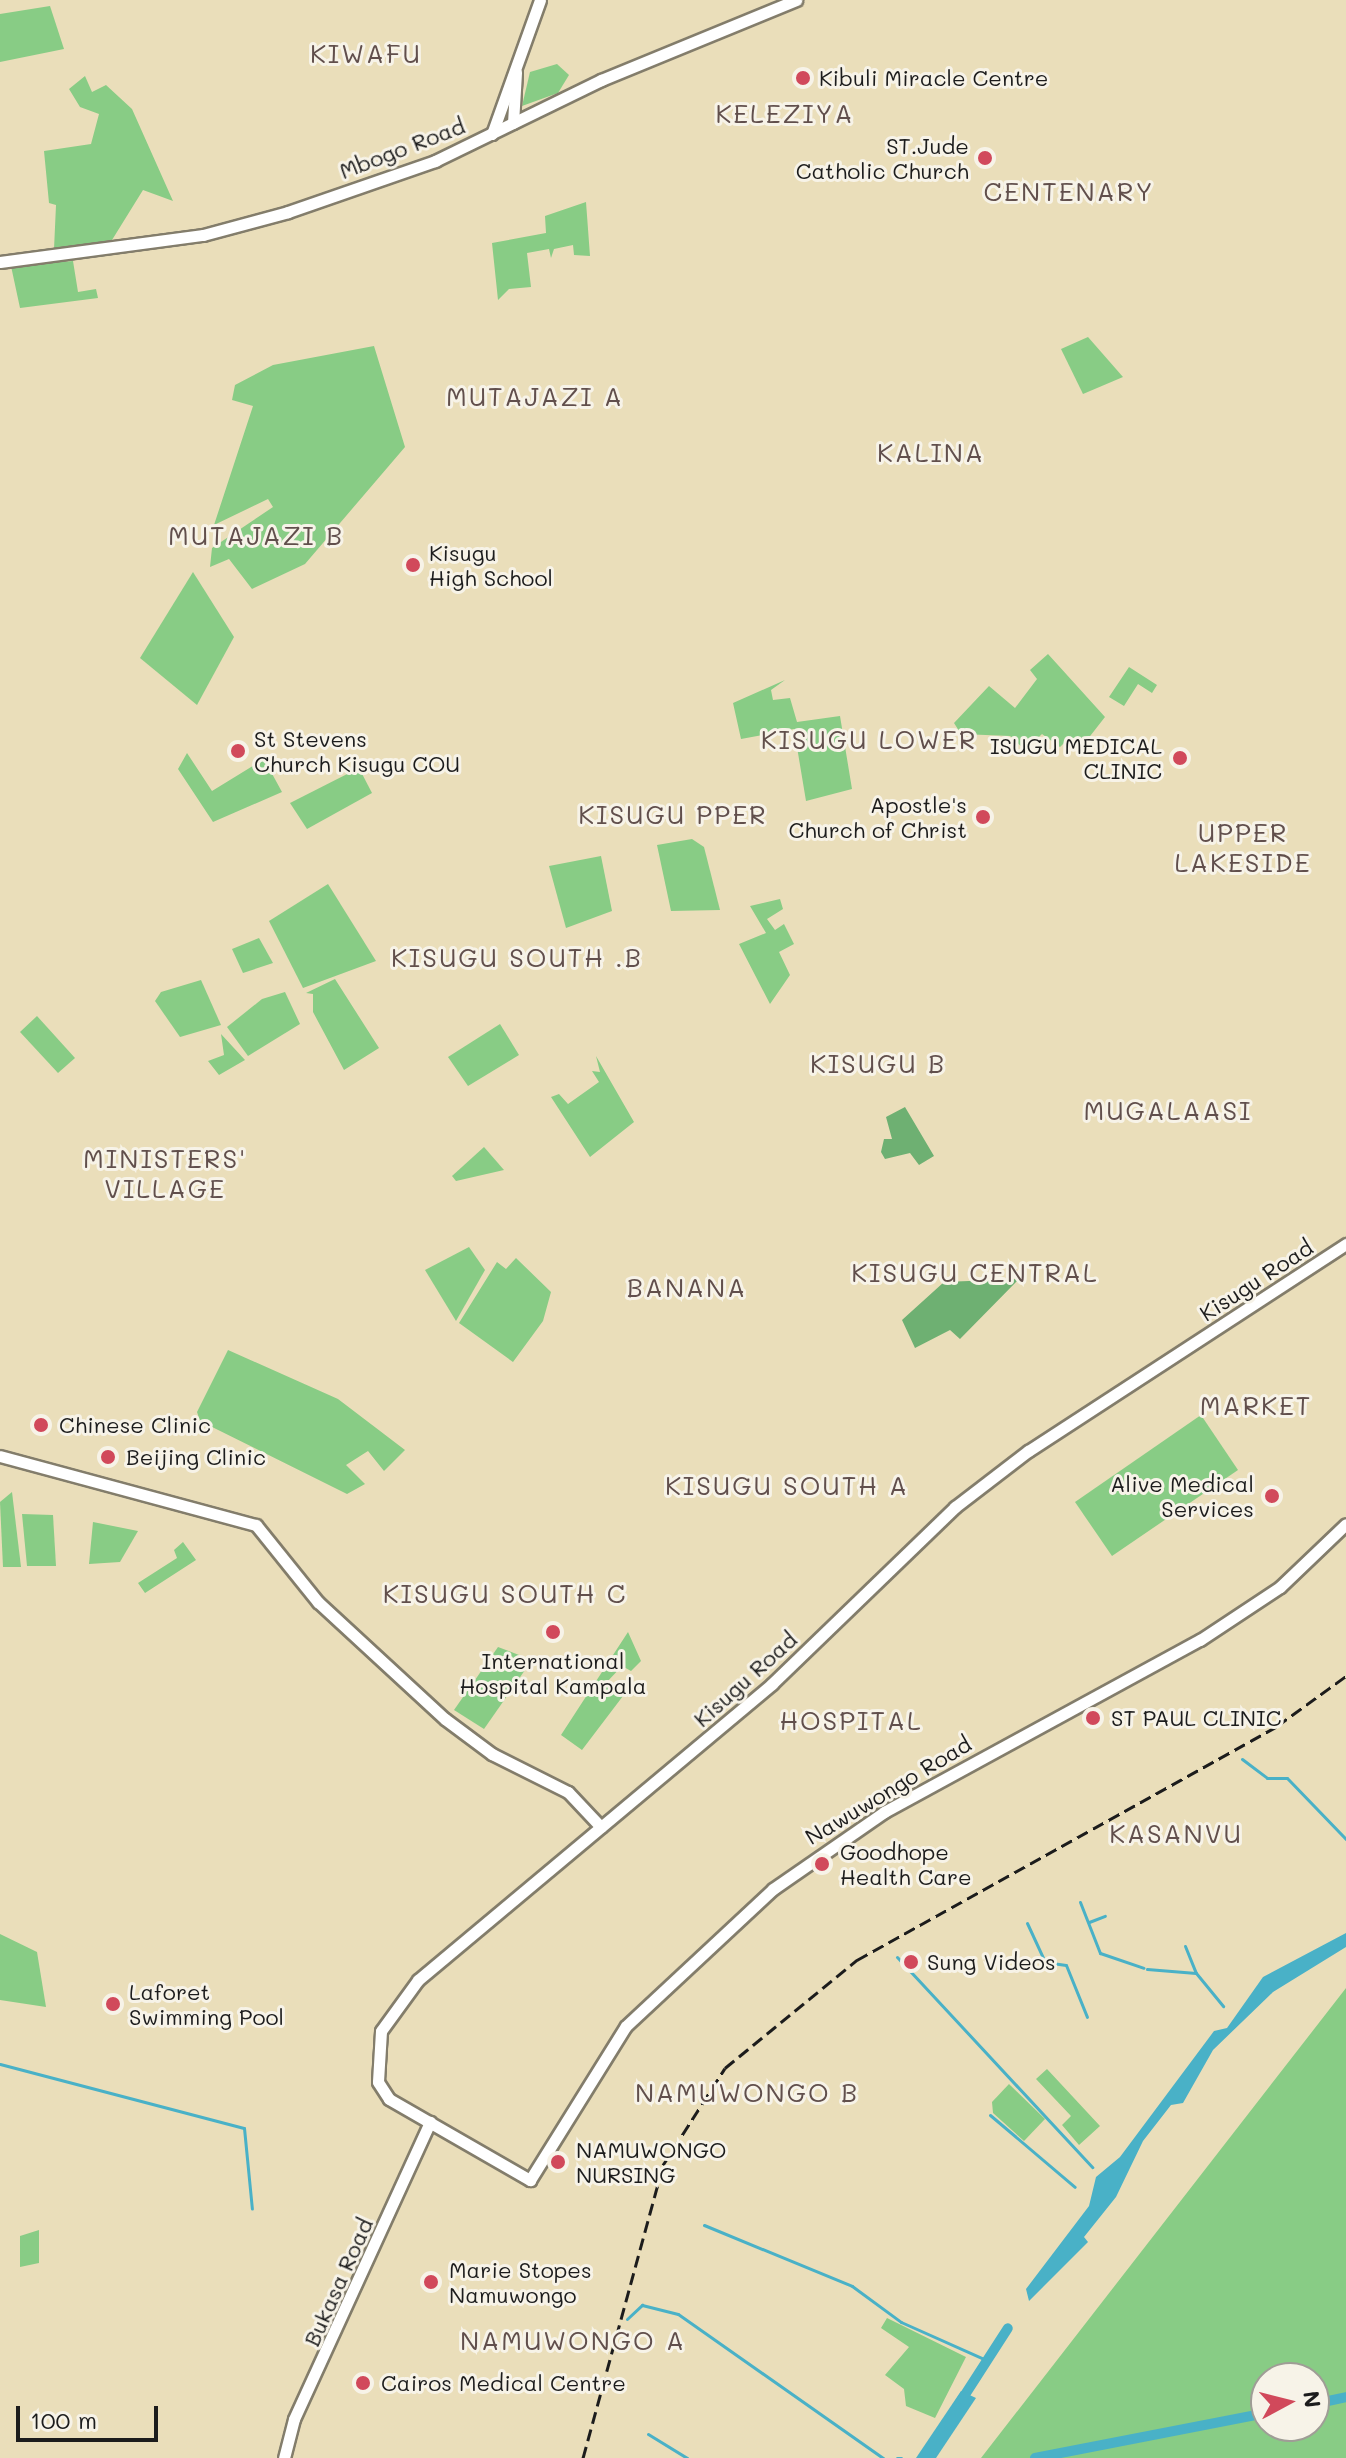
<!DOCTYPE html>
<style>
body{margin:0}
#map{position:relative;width:1346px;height:2458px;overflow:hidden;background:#eadeba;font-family:Mali,sans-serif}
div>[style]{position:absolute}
.green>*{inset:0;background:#88cc85}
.forest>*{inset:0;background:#6eb072}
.water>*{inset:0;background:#49b1c7}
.stream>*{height:3px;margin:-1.5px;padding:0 1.5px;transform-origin:1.5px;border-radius:1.5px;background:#49b1c7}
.canal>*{height:10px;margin:-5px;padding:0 5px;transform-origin:5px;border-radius:5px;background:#49b1c7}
.roads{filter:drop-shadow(2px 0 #837d6b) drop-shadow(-2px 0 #837d6b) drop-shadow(0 2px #837d6b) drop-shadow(0 -2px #837d6b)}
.tertiary>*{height:11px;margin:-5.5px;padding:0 5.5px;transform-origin:5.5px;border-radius:5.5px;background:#fff}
.rail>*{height:3px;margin-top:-1.5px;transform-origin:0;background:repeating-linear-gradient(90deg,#1c1c1c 0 12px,transparent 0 18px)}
.dots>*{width:22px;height:22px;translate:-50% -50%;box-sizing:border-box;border:4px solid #f7f3e8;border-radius:50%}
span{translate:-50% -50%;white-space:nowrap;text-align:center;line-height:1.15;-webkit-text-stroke:6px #f7f3e8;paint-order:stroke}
.poi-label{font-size:22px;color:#1c1c1c}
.left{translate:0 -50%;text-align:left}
.right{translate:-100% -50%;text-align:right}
.street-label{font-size:22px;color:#1c1c1c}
.quarter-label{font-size:26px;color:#614f4c;letter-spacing:2px}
.north{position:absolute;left:1250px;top:2362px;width:80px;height:80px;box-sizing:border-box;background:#f7f3e8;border:2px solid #9f9d96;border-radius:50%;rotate:83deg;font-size:22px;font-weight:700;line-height:32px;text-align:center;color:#1c1c1c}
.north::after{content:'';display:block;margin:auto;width:28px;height:36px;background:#d1495b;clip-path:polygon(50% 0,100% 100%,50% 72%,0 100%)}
.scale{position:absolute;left:16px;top:2406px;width:142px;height:36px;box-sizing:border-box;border:4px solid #1c1c1c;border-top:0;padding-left:10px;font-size:24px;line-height:28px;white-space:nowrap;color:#1c1c1c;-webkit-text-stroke:6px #f7f3e8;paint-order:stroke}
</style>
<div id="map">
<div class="green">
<div style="clip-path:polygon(50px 6px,64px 49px,0 62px,0 14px)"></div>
<div style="clip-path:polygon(557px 64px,569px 75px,558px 93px,522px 106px,530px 72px)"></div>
<div style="clip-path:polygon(85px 76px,92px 92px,106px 85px,132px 109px,173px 201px,143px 190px,112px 240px,54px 249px,56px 205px,49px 203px,44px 151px,91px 144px,99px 114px,80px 107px,69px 89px)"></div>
<div style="clip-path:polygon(586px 202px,590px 256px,574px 255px,573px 245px,554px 249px,551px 258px,549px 249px,527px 253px,531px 287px,509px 289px,498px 300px,492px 243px,546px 233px,545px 216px)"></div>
<div style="clip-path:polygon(73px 261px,78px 292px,96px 289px,98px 298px,20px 308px,11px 266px)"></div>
<div style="clip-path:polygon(1088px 337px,1123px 377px,1083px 394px,1061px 349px)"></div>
<div style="clip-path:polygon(374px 346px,405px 447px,305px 564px,252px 589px,229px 559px,210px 567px,212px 548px,273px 507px,268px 499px,214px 525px,253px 406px,232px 400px,235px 385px,273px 365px)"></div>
<div style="clip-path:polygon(193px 572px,234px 637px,197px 705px,140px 658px)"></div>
<div style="clip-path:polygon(1048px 654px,1105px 717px,1087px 740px,1069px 738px,1060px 747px,1042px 734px,1025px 750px,1010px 736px,961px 734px,954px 723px,989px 686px,1015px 708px,1037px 679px,1030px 670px)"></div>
<div style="clip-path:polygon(1129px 667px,1157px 685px,1152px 693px,1138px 684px,1124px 706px,1109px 697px)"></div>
<div style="clip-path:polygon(785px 680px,771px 690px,773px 700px,790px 698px,797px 722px,840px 716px,852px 789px,806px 801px,794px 729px,741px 739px,733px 703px)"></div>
<div style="clip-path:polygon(187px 753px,212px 791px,264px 759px,282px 792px,213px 822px,178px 769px)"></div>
<div style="clip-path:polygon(359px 768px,372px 793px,307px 829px,290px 803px)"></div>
<div style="clip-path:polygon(692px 839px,704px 847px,720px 910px,671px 911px,657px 845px)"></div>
<div style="clip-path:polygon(601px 856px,612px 911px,566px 928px,549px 866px)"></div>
<div style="clip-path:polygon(328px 884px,376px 961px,303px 988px,269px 921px)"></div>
<div style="clip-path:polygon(780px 899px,783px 909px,767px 919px,775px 930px,784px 924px,794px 944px,779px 952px,790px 975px,770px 1004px,739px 944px,766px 933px,750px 906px)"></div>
<div style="clip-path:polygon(259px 938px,273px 963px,243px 973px,232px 949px)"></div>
<div style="clip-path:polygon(335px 979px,379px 1048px,344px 1070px,313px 1012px,313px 994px,306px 993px)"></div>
<div style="clip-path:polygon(201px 980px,221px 1025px,180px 1037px,155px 1001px,161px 992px)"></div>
<div style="clip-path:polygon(285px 992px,300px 1024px,248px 1056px,227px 1027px,262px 999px)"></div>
<div style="clip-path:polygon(37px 1016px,75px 1058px,58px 1073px,20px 1032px)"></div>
<div style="clip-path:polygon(500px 1024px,519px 1055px,468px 1086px,448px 1057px)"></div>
<div style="clip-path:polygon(221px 1034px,245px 1060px,219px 1075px,208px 1061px,224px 1055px)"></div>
<div style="clip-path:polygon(596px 1056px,634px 1122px,590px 1157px,551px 1097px,559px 1094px,568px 1104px,599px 1082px,592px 1071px,600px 1072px)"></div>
<div style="clip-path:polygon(484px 1147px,504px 1170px,456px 1181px,452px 1176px)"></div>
<div style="clip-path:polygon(469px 1247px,485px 1270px,456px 1321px,425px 1270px)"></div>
<div style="clip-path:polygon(516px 1258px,551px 1292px,543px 1321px,513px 1362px,459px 1323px,497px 1262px,506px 1269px)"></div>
<div style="clip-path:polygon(228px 1350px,338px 1399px,405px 1450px,384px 1471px,368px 1451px,346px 1465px,365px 1484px,347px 1494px,200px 1421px,197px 1412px)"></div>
<div style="clip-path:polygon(1201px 1415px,1238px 1470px,1112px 1556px,1075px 1502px)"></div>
<div style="clip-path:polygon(12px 1492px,21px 1567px,3px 1567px,0 1502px)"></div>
<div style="clip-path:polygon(22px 1514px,53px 1515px,56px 1566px,27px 1566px)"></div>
<div style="clip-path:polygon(93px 1522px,138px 1531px,120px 1562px,89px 1564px)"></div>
<div style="clip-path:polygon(183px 1542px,196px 1560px,145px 1593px,138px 1583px,177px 1558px,174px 1550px)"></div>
<div style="clip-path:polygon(628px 1632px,641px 1661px,631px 1671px,622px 1666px,606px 1683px,623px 1696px,582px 1750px,561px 1735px)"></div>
<div style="clip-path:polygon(498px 1647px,532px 1660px,484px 1729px,454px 1710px)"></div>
<div style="clip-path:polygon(0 1934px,37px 1952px,46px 2007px,0 2000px)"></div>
<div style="clip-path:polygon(evenodd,1346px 1988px,1346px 2458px,981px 2458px,1346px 1988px,1266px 2378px,1314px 2378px,1314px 2426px,1266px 2426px,1266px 2378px)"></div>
<div style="clip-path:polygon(1047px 2069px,1100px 2126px,1079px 2145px,1062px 2125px,1071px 2116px,1036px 2079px)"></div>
<div style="clip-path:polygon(1009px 2084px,1045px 2119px,1024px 2141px,993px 2113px,992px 2102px)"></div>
<div style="clip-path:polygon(39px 2230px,39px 2263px,20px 2267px,20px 2236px)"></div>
<div style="clip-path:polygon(887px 2318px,966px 2357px,935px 2418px,906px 2406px,904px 2389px,885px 2375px,909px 2347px,881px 2328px)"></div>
</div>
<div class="forest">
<div style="clip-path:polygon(905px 1107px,934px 1156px,919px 1165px,910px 1153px,885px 1159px,881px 1152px,884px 1139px,892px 1139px,886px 1117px)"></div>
<div style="clip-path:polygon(1019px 1279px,960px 1339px,950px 1330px,915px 1348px,902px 1320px,944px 1282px)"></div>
</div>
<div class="water">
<div style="clip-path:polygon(1346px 1933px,1346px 1947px,1273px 1992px,1213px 2050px,1183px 2103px,1171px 2105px,1143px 2141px,1116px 2197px,1084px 2237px,1088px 2242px,1029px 2301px,1026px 2289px,1089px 2206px,1096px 2177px,1120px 2157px,1214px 2031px,1227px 2028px,1263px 1977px)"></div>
<div style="clip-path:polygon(961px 2391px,976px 2398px,936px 2458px,916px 2458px)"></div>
</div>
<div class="stream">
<div style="left:1242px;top:1759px;width:31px;rotate:37deg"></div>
<div style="left:1267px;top:1778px;width:20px"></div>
<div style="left:1287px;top:1778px;width:85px;rotate:46deg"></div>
<div style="left:1080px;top:1902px;width:55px;rotate:68.6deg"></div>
<div style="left:1100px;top:1953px;width:46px;rotate:18.8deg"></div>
<div style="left:1089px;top:1922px;width:17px;rotate:-21deg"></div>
<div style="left:1027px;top:1923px;width:43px;rotate:65.2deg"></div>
<div style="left:1045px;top:1962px;width:21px;rotate:8deg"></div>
<div style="left:1066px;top:1965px;width:56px;rotate:68deg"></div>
<div style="left:1185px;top:1946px;width:29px;rotate:68deg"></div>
<div style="left:897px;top:1957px;width:287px;rotate:47.1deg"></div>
<div style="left:1147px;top:1969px;width:49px;rotate:4.7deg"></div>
<div style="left:1196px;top:1973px;width:43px;rotate:50.7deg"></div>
<div style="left:0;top:2064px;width:252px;rotate:14.7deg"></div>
<div style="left:244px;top:2128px;width:81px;rotate:84.4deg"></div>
<div style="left:990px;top:2115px;width:111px;rotate:40.3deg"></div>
<div style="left:704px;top:2225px;width:160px;rotate:22.4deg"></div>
<div style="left:852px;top:2286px;width:61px;rotate:36.3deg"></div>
<div style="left:901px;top:2322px;width:93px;rotate:24.1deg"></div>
<div style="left:627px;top:2319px;width:21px;rotate:-43deg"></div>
<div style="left:642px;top:2305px;width:37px;rotate:14deg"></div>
<div style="left:678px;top:2314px;width:251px;rotate:35.1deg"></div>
<div style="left:648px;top:2434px;width:46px;rotate:31.6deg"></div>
<div style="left:897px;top:2458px;width:4px"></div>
</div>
<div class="canal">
<div style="left:959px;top:2404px;width:90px;rotate:-57.2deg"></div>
<div style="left:1314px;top:2404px;width:33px;rotate:-12deg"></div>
<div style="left:1035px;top:2458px;width:235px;rotate:-11deg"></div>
</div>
<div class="roads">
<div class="tertiary">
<div style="left:513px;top:123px;width:51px;rotate:-86.6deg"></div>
<div style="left:492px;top:134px;width:142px;rotate:-70.3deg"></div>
<div style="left:0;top:262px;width:205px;rotate:-7.6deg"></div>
<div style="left:203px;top:235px;width:88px;rotate:-15.1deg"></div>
<div style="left:288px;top:212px;width:156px;rotate:-19.1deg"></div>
<div style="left:435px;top:161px;width:185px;rotate:-26deg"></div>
<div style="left:601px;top:80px;width:211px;rotate:-22.3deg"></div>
<div style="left:1346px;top:1244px;width:379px;rotate:146.9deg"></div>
<div style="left:1028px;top:1451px;width:92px;rotate:142.5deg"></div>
<div style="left:955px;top:1507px;width:255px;rotate:136deg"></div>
<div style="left:772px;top:1684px;width:461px;rotate:140.1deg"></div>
<div style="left:418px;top:1980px;width:63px;rotate:126deg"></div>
<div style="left:381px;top:2031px;width:51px;rotate:93.4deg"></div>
<div style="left:378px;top:2082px;width:20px;rotate:57deg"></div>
<div style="left:389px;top:2099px;width:163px;rotate:29.9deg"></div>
<div style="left:530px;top:2180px;width:181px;rotate:-58.1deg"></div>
<div style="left:626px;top:2026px;width:201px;rotate:-43deg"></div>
<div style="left:773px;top:1889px;width:135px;rotate:-34.7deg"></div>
<div style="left:884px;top:1812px;width:360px;rotate:-28.6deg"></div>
<div style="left:1200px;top:1640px;width:96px;rotate:-33.5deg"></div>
<div style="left:1280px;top:1587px;width:91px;rotate:-43.7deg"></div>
<div style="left:0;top:1456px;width:265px;rotate:15.1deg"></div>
<div style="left:256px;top:1525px;width:99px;rotate:51.2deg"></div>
<div style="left:318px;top:1602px;width:173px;rotate:42.7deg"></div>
<div style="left:445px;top:1719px;width:59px;rotate:36.7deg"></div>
<div style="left:492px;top:1754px;width:85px;rotate:26.6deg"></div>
<div style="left:568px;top:1792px;width:48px;rotate:46.7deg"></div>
<div style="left:284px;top:2458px;width:40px;rotate:-75.6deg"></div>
<div style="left:294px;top:2419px;width:327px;rotate:-65.4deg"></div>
</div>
</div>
<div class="rail">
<div style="left:583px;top:2458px;width:304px;rotate:-74.7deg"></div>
<div style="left:663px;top:2165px;width:115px;rotate:-57.4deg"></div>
<div style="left:725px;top:2068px;width:171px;rotate:-39.3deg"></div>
<div style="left:857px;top:1960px;width:481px;rotate:-29.1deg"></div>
<div style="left:1277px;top:1726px;width:85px;rotate:-35.9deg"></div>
</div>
<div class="dots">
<div style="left:803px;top:78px;background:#d1495b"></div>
<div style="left:985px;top:158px;background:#d1495b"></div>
<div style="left:413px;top:565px;background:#d1495b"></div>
<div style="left:238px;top:751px;background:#d1495b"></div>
<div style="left:1180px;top:758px;background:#d1495b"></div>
<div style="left:983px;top:817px;background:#d1495b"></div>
<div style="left:41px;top:1425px;background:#d1495b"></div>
<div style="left:108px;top:1457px;background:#d1495b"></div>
<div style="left:1272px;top:1496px;background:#d1495b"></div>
<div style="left:553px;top:1632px;background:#d1495b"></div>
<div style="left:1093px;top:1718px;background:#d1495b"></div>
<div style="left:822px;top:1864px;background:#d1495b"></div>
<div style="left:911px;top:1962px;background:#d1495b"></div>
<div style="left:113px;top:2004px;background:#d1495b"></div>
<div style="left:558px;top:2162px;background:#d1495b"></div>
<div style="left:431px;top:2282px;background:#d1495b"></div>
<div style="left:363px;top:2383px;background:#d1495b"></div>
</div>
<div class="poi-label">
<span class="left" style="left:819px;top:78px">Kibuli Miracle Centre</span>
<span class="right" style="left:969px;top:158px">ST.Jude<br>Catholic Church</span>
<span class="left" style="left:429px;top:565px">Kisugu<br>High School</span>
<span class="left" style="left:254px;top:751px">St Stevens<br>Church Kisugu COU</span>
<span class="right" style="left:1162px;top:758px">ISUGU MEDICAL<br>CLINIC</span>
<span class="right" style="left:967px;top:817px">Apostle's<br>Church of Christ</span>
<span class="left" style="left:59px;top:1425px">Chinese Clinic</span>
<span class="left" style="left:126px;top:1457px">Beijing Clinic</span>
<span class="right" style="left:1254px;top:1496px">Alive Medical<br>Services</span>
<span style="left:553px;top:1673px">International<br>Hospital Kampala</span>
<span class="left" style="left:1111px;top:1718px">ST PAUL CLINIC</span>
<span class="left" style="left:840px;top:1864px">Goodhope<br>Health Care</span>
<span class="left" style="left:927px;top:1962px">Sung Videos</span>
<span class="left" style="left:129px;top:2004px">Laforet<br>Swimming Pool</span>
<span class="left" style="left:576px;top:2162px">NAMUWONGO<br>NURSING</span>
<span class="left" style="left:449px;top:2282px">Marie Stopes<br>Namuwongo</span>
<span class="left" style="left:381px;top:2383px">Cairos Medical Centre</span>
</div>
<div class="street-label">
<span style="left:402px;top:148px;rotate:-21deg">Mbogo Road</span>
<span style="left:1256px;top:1280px;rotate:-33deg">Kisugu Road</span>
<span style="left:745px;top:1679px;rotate:-42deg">Kisugu Road</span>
<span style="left:888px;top:1790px;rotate:-31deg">Nawuwongo Road</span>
<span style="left:338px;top:2282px;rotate:-66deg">Bukasa Road</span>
</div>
<div class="quarter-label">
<span style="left:366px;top:54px">KIWAFU</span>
<span style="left:785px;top:114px">KELEZIYA</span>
<span style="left:1069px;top:192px">CENTENARY</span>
<span style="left:535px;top:397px">MUTAJAZI A</span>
<span style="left:931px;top:453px">KALINA</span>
<span style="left:256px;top:536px">MUTAJAZI B</span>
<span style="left:869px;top:740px">KISUGU LOWER</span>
<span style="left:673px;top:815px">KISUGU PPER</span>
<span style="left:1243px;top:848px">UPPER<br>LAKESIDE</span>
<span style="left:517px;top:958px">KISUGU SOUTH .B</span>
<span style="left:878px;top:1064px">KISUGU B</span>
<span style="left:1168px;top:1111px">MUGALAASI</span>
<span style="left:165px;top:1174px">MINISTERS'<br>VILLAGE</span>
<span style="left:975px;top:1273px">KISUGU CENTRAL</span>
<span style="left:687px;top:1288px">BANANA</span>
<span style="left:1256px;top:1406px">MARKET</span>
<span style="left:787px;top:1486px">KISUGU SOUTH A</span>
<span style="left:505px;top:1594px">KISUGU SOUTH C</span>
<span style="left:851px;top:1721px">HOSPITAL</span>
<span style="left:1176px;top:1834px">KASANVU</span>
<span style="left:747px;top:2093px">NAMUWONGO B</span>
<span style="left:573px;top:2341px">NAMUWONGO A</span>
</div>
<div class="north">N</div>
<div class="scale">100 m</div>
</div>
